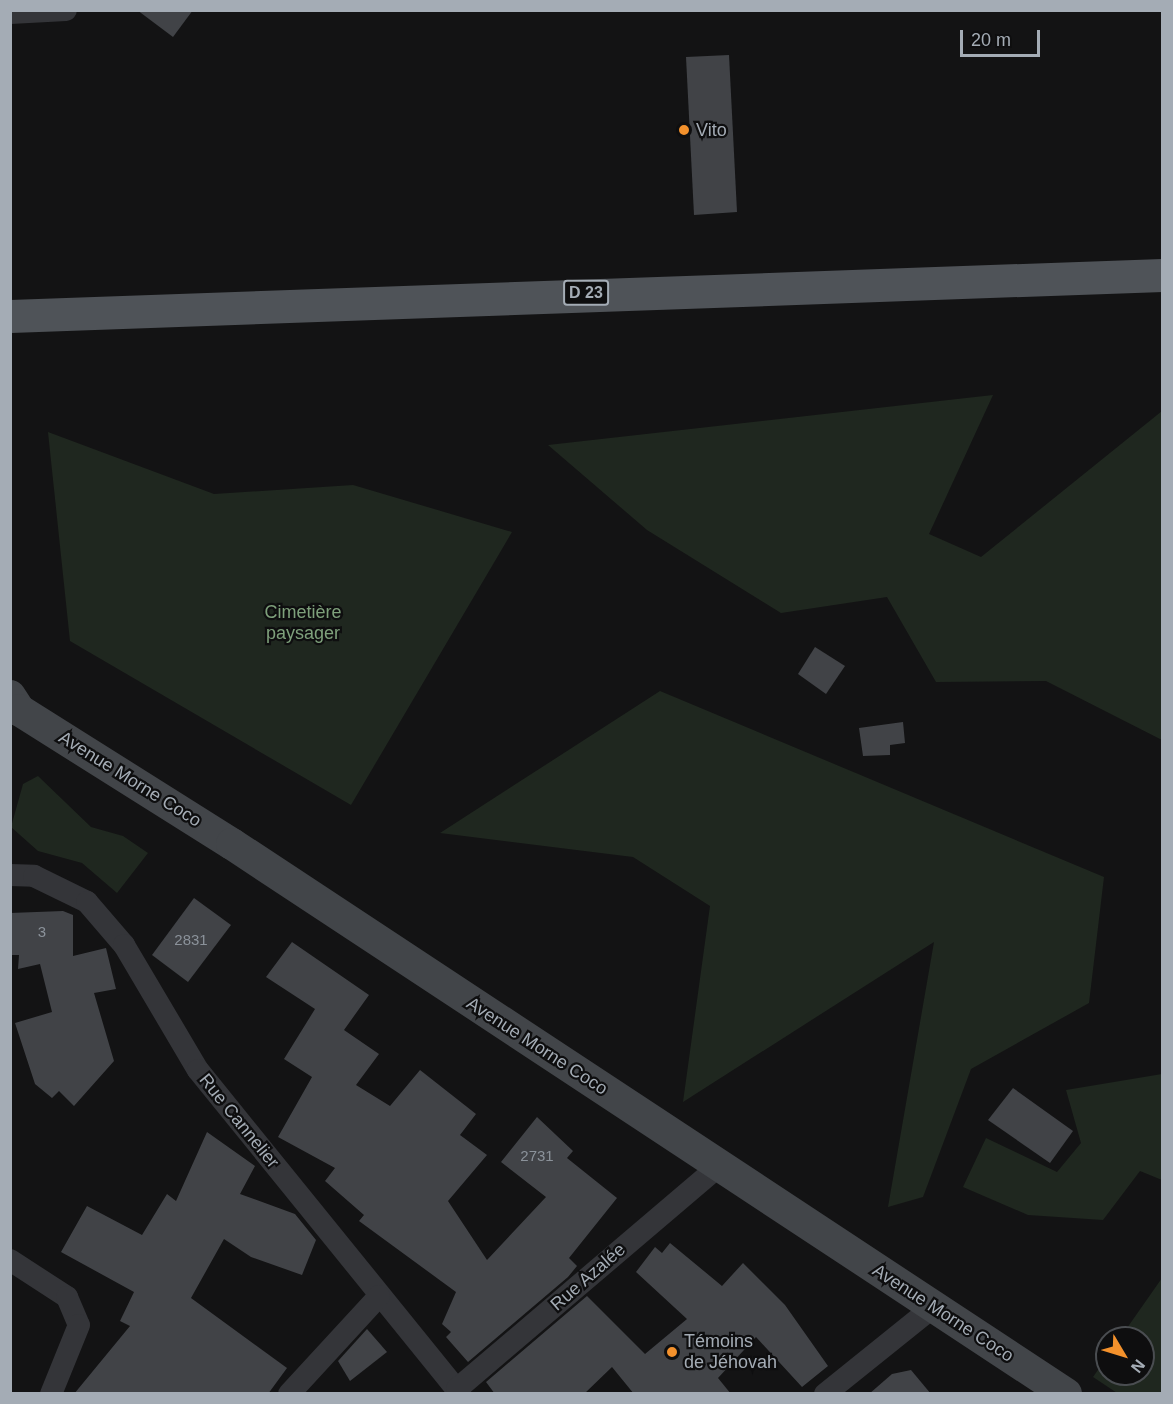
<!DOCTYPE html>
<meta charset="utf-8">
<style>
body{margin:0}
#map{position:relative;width:1173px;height:1404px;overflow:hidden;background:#131314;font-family:Arial,sans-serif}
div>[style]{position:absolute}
.green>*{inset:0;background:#1f271f}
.building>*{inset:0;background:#414347}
.street>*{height:22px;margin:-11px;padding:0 11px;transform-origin:11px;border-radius:11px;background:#343539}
.secondary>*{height:32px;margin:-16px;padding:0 16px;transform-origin:16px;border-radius:16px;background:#424549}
.primary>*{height:33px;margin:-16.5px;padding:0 16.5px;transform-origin:16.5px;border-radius:16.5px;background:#4f5358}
.dots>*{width:16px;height:16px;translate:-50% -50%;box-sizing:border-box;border:3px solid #0e0e0f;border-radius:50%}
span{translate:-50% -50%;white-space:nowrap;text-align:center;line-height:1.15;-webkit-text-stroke:4.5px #0e0e0f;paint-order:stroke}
.number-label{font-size:15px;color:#8b929a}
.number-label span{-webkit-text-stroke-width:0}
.shield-label span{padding:2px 4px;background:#0e0e0f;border:2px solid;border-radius:4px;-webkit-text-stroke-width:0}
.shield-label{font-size:16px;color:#a4acb5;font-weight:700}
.poi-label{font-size:18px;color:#a4acb5}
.left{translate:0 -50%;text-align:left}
.park-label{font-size:18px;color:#7ea07b}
.street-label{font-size:18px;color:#a4acb5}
.frame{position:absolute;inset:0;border:12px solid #a4acb5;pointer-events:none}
.north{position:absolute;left:1095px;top:1326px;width:60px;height:60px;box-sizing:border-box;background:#0e0e0f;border:2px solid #4a4d51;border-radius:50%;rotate:128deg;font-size:16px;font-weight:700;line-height:24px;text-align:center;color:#a4acb5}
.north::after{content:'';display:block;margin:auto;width:21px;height:27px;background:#f3912c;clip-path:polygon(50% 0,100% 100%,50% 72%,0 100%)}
.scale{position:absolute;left:960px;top:30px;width:80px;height:27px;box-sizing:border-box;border:3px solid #a4acb5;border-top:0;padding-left:8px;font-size:18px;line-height:21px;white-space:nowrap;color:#a4acb5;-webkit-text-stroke:4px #0e0e0f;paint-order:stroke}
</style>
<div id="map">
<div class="green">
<div style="clip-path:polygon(993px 395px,929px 534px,981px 557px,1162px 411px,1162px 740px,1046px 681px,936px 682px,887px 597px,781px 613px,647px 530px,548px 445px)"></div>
<div style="clip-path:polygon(48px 432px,214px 494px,353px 485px,512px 532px,351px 805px,70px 641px)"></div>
<div style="clip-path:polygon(660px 691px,1104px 877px,1089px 1003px,971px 1069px,923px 1197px,888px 1207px,934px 942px,683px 1102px,710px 906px,633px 857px,440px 833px)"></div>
<div style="clip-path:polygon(38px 776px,91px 827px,123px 836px,148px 853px,117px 893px,82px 863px,38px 851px,11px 827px,23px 784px)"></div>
<div style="clip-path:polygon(1162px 1074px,1162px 1180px,1140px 1171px,1103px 1220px,1028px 1215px,963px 1187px,986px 1138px,1057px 1172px,1081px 1143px,1066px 1090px)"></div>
<div style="clip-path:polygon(1162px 1278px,1162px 1393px,1117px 1393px,1093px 1377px,1107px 1357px,1107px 1374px,1143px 1374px,1143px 1338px,1120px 1338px)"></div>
</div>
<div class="building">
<div style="clip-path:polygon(137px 10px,193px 10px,173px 37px)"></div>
<div style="clip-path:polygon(729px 55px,737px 212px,694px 215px,686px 57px)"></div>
<div style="clip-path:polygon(815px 647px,845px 666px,826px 694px,798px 674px)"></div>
<div style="clip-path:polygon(903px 722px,905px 743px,890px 745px,890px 755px,863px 756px,859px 728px)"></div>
<div style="clip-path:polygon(194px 898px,231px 925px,188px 982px,152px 955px)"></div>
<div style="clip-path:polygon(63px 911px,73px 915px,73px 956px,106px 948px,116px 989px,94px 993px,114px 1061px,74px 1106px,59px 1091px,52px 1098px,35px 1084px,15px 1023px,52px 1012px,40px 964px,18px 969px,19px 955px,10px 955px,10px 913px)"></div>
<div style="clip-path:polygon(292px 942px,369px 995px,344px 1030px,379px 1054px,356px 1085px,390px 1106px,420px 1070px,476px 1114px,460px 1135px,487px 1155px,448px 1201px,487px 1260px,546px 1197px,501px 1162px,537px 1117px,573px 1151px,567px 1158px,617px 1198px,569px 1258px,577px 1266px,568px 1277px,468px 1362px,446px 1337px,451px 1332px,442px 1324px,456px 1292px,359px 1221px,364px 1215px,325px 1181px,335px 1168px,278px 1137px,312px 1077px,284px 1059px,315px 1009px,266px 977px)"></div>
<div style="clip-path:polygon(1013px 1088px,1073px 1131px,1050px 1163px,988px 1120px)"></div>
<div style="clip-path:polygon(207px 1132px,255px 1166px,240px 1194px,295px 1214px,316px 1240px,302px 1275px,251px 1257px,224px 1239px,191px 1298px,287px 1368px,268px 1394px,74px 1394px,130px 1326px,120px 1321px,134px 1292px,61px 1252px,87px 1206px,142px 1235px,167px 1194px,176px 1201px)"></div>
<div style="clip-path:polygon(670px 1243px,722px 1286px,743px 1263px,785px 1305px,828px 1366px,802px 1387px,756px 1337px,718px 1378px,731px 1394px,634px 1394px,612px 1367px,584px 1394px,495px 1394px,486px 1382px,587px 1296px,645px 1354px,687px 1319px,636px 1272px,655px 1247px,662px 1253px)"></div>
<div style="clip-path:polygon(367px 1329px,387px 1352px,350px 1381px,338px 1361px)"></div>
<div style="clip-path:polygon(911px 1370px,931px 1394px,869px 1394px,892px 1374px)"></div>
</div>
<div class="street">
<div style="left:10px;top:13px;width:56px;rotate:-3.1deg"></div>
<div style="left:10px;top:875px;width:24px;rotate:2deg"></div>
<div style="left:34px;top:876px;width:59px;rotate:26.1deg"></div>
<div style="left:87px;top:902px;width:57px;rotate:49.3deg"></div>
<div style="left:124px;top:945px;width:145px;rotate:59.4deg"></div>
<div style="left:198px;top:1070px;width:417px;rotate:51deg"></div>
<div style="left:10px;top:1260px;width:68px;rotate:33deg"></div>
<div style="left:67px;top:1297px;width:30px;rotate:67deg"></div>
<div style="left:79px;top:1325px;width:74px;rotate:112.1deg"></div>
<div style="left:457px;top:1389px;width:345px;rotate:-40.4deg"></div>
<div style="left:289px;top:1394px;width:133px;rotate:-47.4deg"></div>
<div style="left:825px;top:1394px;width:137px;rotate:-38.8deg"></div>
</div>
<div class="secondary">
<div style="left:10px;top:696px;width:17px;rotate:57deg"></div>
<div style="left:19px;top:710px;width:252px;rotate:32.2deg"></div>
<div style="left:232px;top:844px;width:999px;rotate:33.4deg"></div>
</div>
<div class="primary">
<div style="left:10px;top:316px;width:1153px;rotate:-2.04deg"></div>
</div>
<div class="dots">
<div style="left:684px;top:130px;background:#f3912c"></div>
<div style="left:672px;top:1352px;background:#f3912c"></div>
</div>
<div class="number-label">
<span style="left:42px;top:932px">3</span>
<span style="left:191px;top:940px">2831</span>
<span style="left:537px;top:1156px">2731</span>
</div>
<div class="shield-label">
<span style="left:586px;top:293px">D 23</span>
</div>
<div class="poi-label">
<span class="left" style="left:696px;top:130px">Vito</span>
<span class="left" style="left:684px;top:1352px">Témoins<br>de Jéhovah</span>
</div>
<div class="park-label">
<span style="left:303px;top:623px">Cimetière<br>paysager</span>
</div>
<div class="street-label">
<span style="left:130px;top:779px;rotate:32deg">Avenue Morne Coco</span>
<span style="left:537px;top:1046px;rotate:33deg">Avenue Morne Coco</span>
<span style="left:239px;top:1121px;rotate:51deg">Rue Cannelier</span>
<span style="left:588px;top:1277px;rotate:-41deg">Rue Azalée</span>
<span style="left:943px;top:1313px;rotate:33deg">Avenue Morne Coco</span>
</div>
<div class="frame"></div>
<div class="north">N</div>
<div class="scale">20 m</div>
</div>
